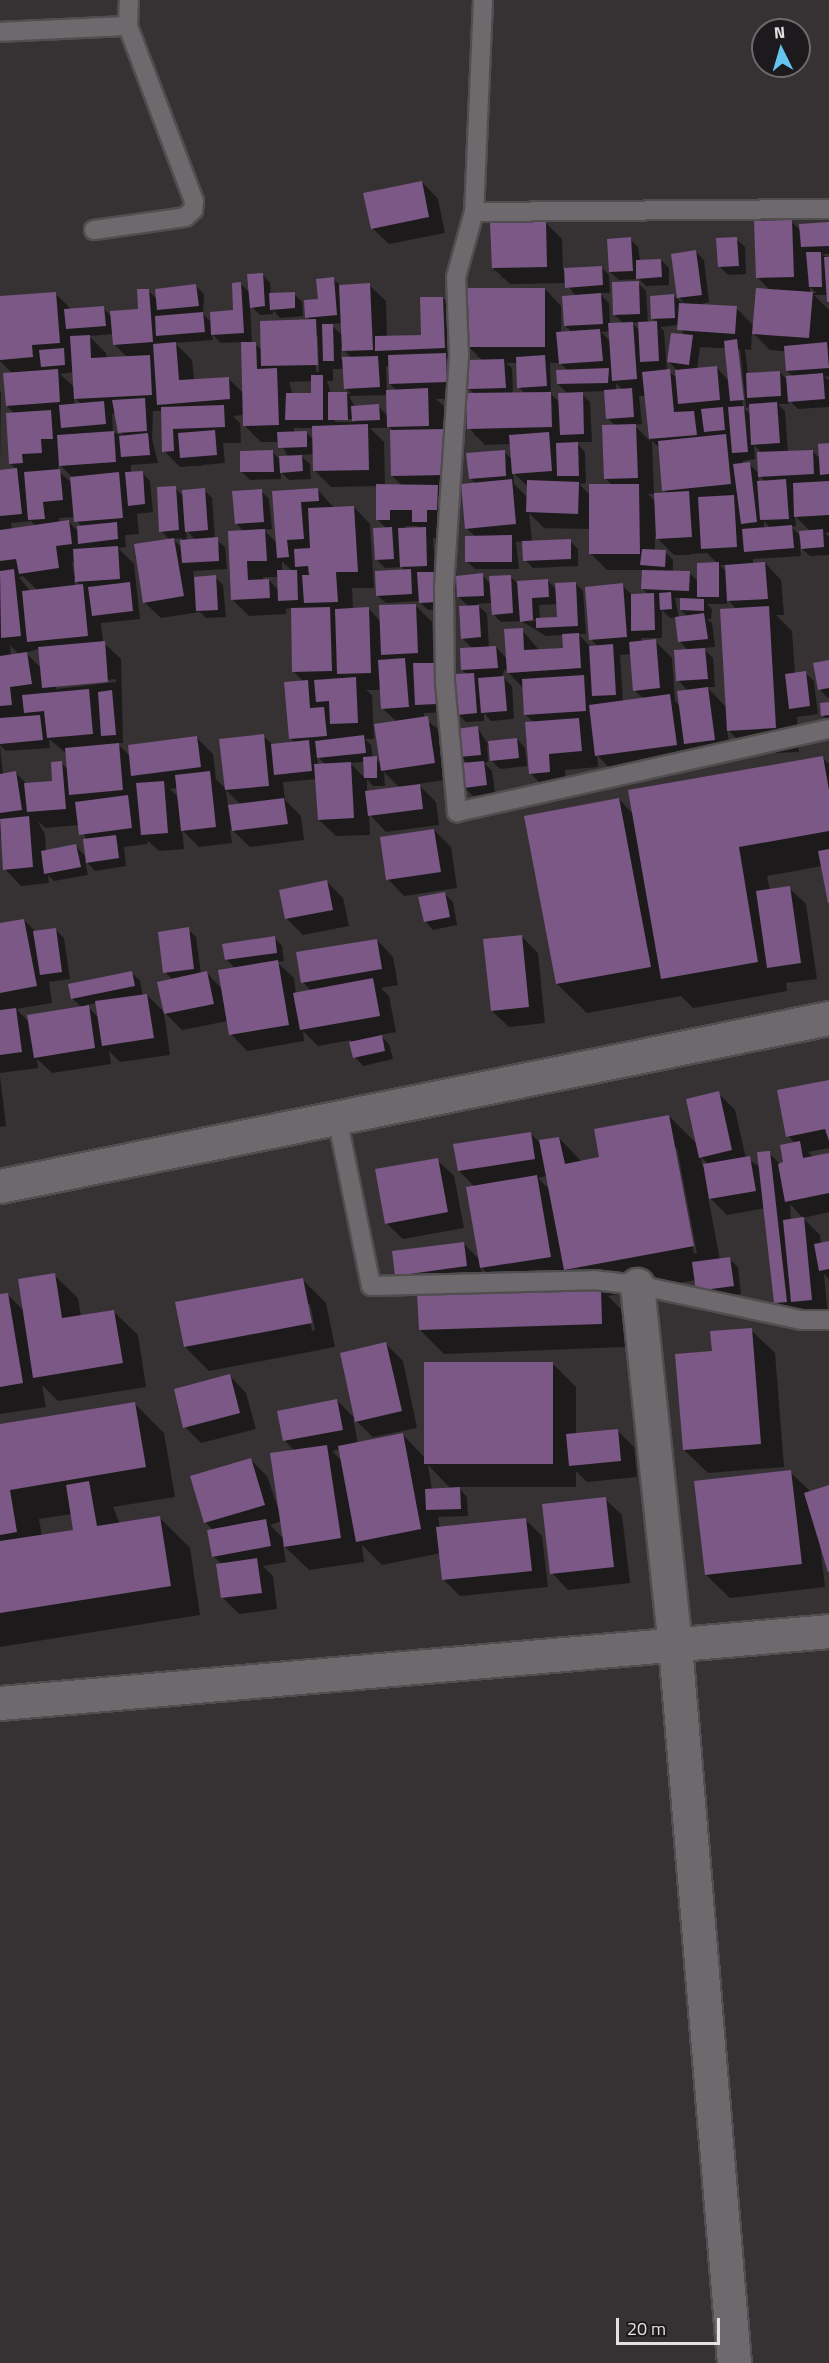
<!DOCTYPE html>
<style>
body{margin:0}
#map{position:relative;width:829px;height:2363px;overflow:hidden;background:#363234;font-family:"Titillium Web",sans-serif}
div>[style]{position:absolute}
.shadow>*{inset:0;background:#0007}
.building>*{inset:0;background:#7b5886}
.roads{filter:drop-shadow(2px 0 #514e50) drop-shadow(-2px 0 #514e50) drop-shadow(0 2px #514e50) drop-shadow(0 -2px #514e50)}
.lane>*{height:18px;margin:-9px;padding:0 9px;transform-origin:9px;border-radius:9px;background:#6e696c}
.street>*{height:33px;margin:-16.5px;padding:0 16.5px;transform-origin:16.5px;border-radius:16.5px;background:#6e696c}
.secondary>*{height:33px;margin:-16.5px;padding:0 16.5px;transform-origin:16.5px;border-radius:16.5px;background:#6e696c}
span{translate:-50% -50%;white-space:nowrap;text-align:center;line-height:1.15;-webkit-text-stroke:4.5px #1c1a1c;paint-order:stroke}
.north{position:absolute;left:751px;top:18px;width:60px;height:60px;box-sizing:border-box;background:#1c1a1c;border:2px solid #6c6a6c;border-radius:50%;rotate:355deg;font-size:16px;font-weight:700;line-height:24px;text-align:center;color:#e4e1e3}
.north::after{content:'';display:block;margin:auto;width:21px;height:27px;background:#64c5ee;clip-path:polygon(50% 0,100% 100%,50% 72%,0 100%)}
.scale{position:absolute;left:616px;top:2318px;width:104px;height:27px;box-sizing:border-box;border:3px solid #e4e1e3;border-top:0;padding-left:8px;font-size:18px;line-height:21px;white-space:nowrap;color:#e4e1e3;-webkit-text-stroke:4px #1c1a1c;paint-order:stroke}
</style>
<div id="map">
<div class="shadow">
<div style="clip-path:polygon(422px 182px,438px 199px,445px 233px,389px 244px,372px 228px)"></div>
<div style="clip-path:polygon(evenodd,791px 221px,801px 231px,829px 224px,829px 254px,821px 254px,829px 258px,829px 306px,828px 295px,814px 295px,829px 310px,829px 376px,824px 377px,829px 380px,829px 407px,798px 409px,789px 400px,789px 404px,778px 404px,785px 411px,788px 452px,812px 451px,821px 459px,829px 444px,829px 532px,825px 533px,829px 537px,829px 555px,810px 556px,800px 547px,801px 556px,753px 559px,753px 564px,765px 563px,781px 580px,784px 615px,776px 615px,792px 631px,795px 674px,805px 673px,814px 681px,818px 714px,797px 717px,799px 752px,752px 754px,727px 729px,731px 756px,702px 760px,691px 749px,693px 761px,613px 772px,597px 755px,598px 767px,565px 770px,566px 788px,547px 790px,530px 773px,534px 723px,526px 715px,524px 689px,505px 669px,502px 676px,512px 686px,514px 719px,491px 721px,484px 713px,484px 721px,466px 722px,458px 714px,468px 675px,462px 670px,473px 649px,463px 639px,469px 607px,459px 597px,482px 575px,491px 584px,510px 576px,519px 585px,547px 580px,557px 590px,575px 583px,583px 591px,586px 634px,578px 634px,591px 647px,598px 647px,591px 639px,622px 585px,632px 595px,649px 595px,643px 589px,643px 570px,607px 570px,591px 554px,591px 529px,544px 528px,529px 513px,532px 542px,570px 541px,578px 549px,578px 566px,533px 568px,525px 560px,524px 541px,516px 542px,519px 569px,475px 569px,466px 561px,476px 537px,466px 528px,463px 491px,442px 491px,443px 538px,433px 538px,435px 573px,447px 609px,428px 610px,419px 601px,386px 603px,377px 595px,405px 571px,402px 567px,385px 568px,377px 560px,387px 529px,377px 519px,377px 486px,331px 487px,315px 471px,314px 454px,300px 455px,310px 464px,311px 479px,289px 480px,281px 472px,281px 479px,250px 480px,242px 472px,273px 452px,278px 458px,289px 457px,279px 442px,261px 442px,245px 426px,244px 415px,233px 416px,240px 423px,241px 443px,223px 443px,225px 463px,180px 467px,164px 451px,162px 411px,153px 411px,152px 439px,158px 463px,131px 465px,131px 473px,142px 472px,150px 481px,153px 512px,137px 514px,139px 534px,125px 535px,126px 547px,118px 548px,134px 564px,140px 619px,101px 623px,103px 642px,121px 659px,123px 743px,117px 743px,131px 757px,197px 738px,213px 754px,216px 779px,226px 789px,263px 736px,273px 745px,295px 743px,290px 738px,304px 682px,294px 672px,292px 608px,286px 609px,286px 614px,249px 616px,232px 599px,244px 532px,236px 523px,261px 491px,269px 499px,272px 529px,264px 530px,277px 543px,273px 492px,317px 489px,334px 508px,354px 507px,370px 524px,374px 588px,352px 588px,353px 609px,369px 609px,381px 622px,415px 605px,432px 622px,434px 664px,445px 712px,424px 713px,424px 718px,444px 734px,451px 779px,418px 784px,436px 802px,439px 825px,386px 832px,369px 814px,370px 835px,336px 836px,319px 820px,317px 779px,283px 782px,285px 800px,301px 816px,304px 840px,250px 847px,230px 828px,232px 843px,199px 847px,182px 830px,184px 849px,159px 851px,147px 840px,148px 844px,124px 847px,126px 866px,95px 871px,85px 860px,88px 875px,54px 881px,48px 875px,49px 883px,21px 886px,5px 869px,0 831px,0 472px,17px 470px,10px 463px,15px 414px,7px 406px,13px 374px,0 361px,0 298px,55px 293px,72px 310px,103px 308px,112px 317px,140px 310px,148px 290px,158px 300px,196px 286px,204px 294px,203px 314px,212px 323px,235px 312px,241px 284px,251px 294px,262px 274px,270px 283px,271px 295px,294px 294px,302px 302px,303px 316px,280px 318px,273px 310px,273px 314px,260px 315px,250px 305px,252px 343px,263px 350px,310px 321px,307px 317px,333px 279px,341px 286px,369px 285px,386px 301px,387px 337px,423px 336px,443px 298px,459px 315px,463px 398px,436px 399px,444px 406px,444px 430px,462px 447px,462px 485px,476px 484px,470px 478px,504px 452px,513px 460px,511px 444px,485px 445px,469px 428px,475px 394px,469px 389px,483px 361px,468px 346px,545px 289px,561px 306px,561px 334px,573px 333px,565px 325px,576px 296px,566px 283px,510px 284px,493px 268px,546px 223px,562px 239px,563px 270px,601px 267px,609px 275px,610px 293px,599px 293px,609px 303px,610px 325px,624px 324px,615px 315px,638px 283px,646px 291px,648px 323px,657px 323px,653px 318px,673px 296px,686px 305px,679px 297px,696px 252px,704px 260px,709px 302px,697px 305px,736px 308px,754px 326px,770px 290px,758px 278px,791px 221px,810px 287px,817px 293px,810px 293px,810px 287px,791px 221px,639px 322px,640px 331px,632px 323px,639px 322px,791px 221px,342px 323px,343px 336px,330px 324px,342px 323px,791px 221px,679px 325px,685px 336px,669px 362px,677px 370px,678px 378px,667px 371px,664px 331px,660px 327px,679px 325px,791px 221px,610px 331px,611px 342px,601px 332px,610px 331px,791px 221px,752px 332px,770px 350px,786px 351px,787px 371px,794px 377px,788px 381px,780px 372px,748px 374px,745px 349px,751px 350px,752px 332px,791px 221px,113px 334px,114px 344px,127px 357px,107px 358px,106px 353px,89px 336px,113px 334px,791px 221px,212px 334px,221px 343px,242px 342px,244px 394px,228px 378px,194px 381px,192px 360px,175px 343px,213px 340px,212px 334px,791px 221px,315px 336px,318px 336px,319px 372px,316px 372px,315px 336px,791px 221px,341px 347px,352px 359px,341px 359px,341px 347px,791px 221px,700px 347px,726px 348px,729px 381px,717px 368px,697px 370px,700px 347px,791px 221px,737px 349px,740px 349px,746px 407px,743px 407px,737px 349px,791px 221px,506px 363px,518px 363px,519px 387px,525px 394px,513px 394px,512px 368px,506px 363px,791px 221px,550px 363px,560px 363px,568px 371px,558px 384px,569px 395px,560px 403px,551px 394px,550px 363px,791px 221px,386px 366px,390px 366px,390px 384px,397px 391px,387px 391px,386px 366px,791px 221px,333px 369px,344px 369px,345px 388px,351px 394px,331px 394px,327px 381px,333px 381px,333px 369px,791px 221px,74px 372px,75px 388px,60px 374px,74px 372px,791px 221px,312px 381px,312px 395px,293px 395px,289px 382px,312px 381px,791px 221px,616px 383px,623px 390px,616px 390px,616px 383px,791px 221px,605px 391px,608px 418px,616px 426px,606px 479px,612px 485px,590px 495px,579px 484px,586px 483px,585px 452px,576px 442px,592px 442px,590px 402px,580px 392px,605px 391px,791px 221px,388px 395px,388px 416px,378px 406px,355px 407px,349px 396px,388px 395px,791px 221px,639px 396px,646px 396px,650px 441px,634px 425px,642px 424px,639px 396px,791px 221px,74px 397px,81px 404px,75px 405px,74px 397px,791px 221px,750px 407px,751px 415px,744px 408px,750px 407px,791px 221px,116px 413px,120px 432px,125px 437px,113px 432px,112px 414px,116px 413px,791px 221px,335px 419px,355px 419px,355px 422px,335px 422px,335px 419px,791px 221px,387px 424px,394px 432px,392px 476px,403px 486px,385px 486px,384px 442px,370px 428px,387px 428px,387px 424px,791px 221px,294px 428px,314px 428px,314px 440px,307px 433px,294px 433px,294px 428px,791px 221px,652px 441px,660px 448px,664px 490px,668px 494px,656px 502px,648px 494px,654px 494px,652px 441px,791px 221px,754px 445px,762px 453px,759px 474px,749px 463px,743px 464px,743px 461px,755px 459px,754px 445px,791px 221px,60px 455px,61px 466px,71px 476px,72px 483px,58px 471px,60px 455px,791px 221px,513px 472px,528px 487px,528px 498px,514px 484px,513px 472px,791px 221px,758px 474px,765px 482px,759px 482px,758px 474px,791px 221px,795px 516px,810px 531px,801px 536px,791px 527px,796px 526px,795px 516px,791px 221px,75px 517px,82px 528px,79px 532px,69px 522px,60px 523px,59px 518px,75px 517px,791px 221px,31px 521px,36px 526px,12px 530px,11px 523px,31px 521px,791px 221px,764px 521px,770px 528px,764px 528px,764px 521px,791px 221px,406px 526px,417px 526px,420px 529px,406px 529px,406px 526px,791px 221px,655px 536px,674px 555px,707px 553px,718px 564px,699px 582px,689px 573px,673px 572px,673px 560px,665px 552px,655px 551px,655px 536px,791px 221px,282px 561px,292px 571px,282px 571px,282px 561px,791px 221px,72px 562px,76px 562px,76px 575px,74px 575px,72px 562px,791px 221px,720px 565px,726px 565px,727px 572px,720px 565px,791px 221px,23px 576px,38px 591px,30px 591px,19px 577px,23px 576px,791px 221px,263px 577px,279px 577px,279px 591px,269px 580px,263px 581px,263px 577px,791px 221px,74px 579px,81px 586px,75px 587px,74px 579px,791px 221px,675px 598px,682px 598px,681px 610px,688px 617px,679px 618px,675px 598px,791px 221px,727px 599px,737px 610px,727px 708px,707px 687px,715px 687px,713px 658px,703px 648px,715px 647px,712px 623px,707px 619px,711px 619px,712px 609px,707px 604px,727px 604px,727px 599px,791px 221px,492px 603px,493px 614px,501px 622px,521px 621px,546px 636px,564px 635px,565px 649px,539px 650px,522px 630px,507px 659px,496px 647px,489px 648px,487px 614px,477px 604px,492px 603px,791px 221px,558px 604px,559px 618px,527px 622px,540px 618px,539px 605px,558px 604px,791px 221px,662px 610px,670px 618px,677px 617px,679px 641px,689px 651px,678px 680px,688px 691px,680px 706px,675px 701px,672px 658px,655px 641px,642px 642px,641px 638px,662px 638px,662px 610px,791px 221px,10px 645px,19px 655px,11px 656px,10px 645px,791px 221px,37px 649px,40px 653px,42px 669px,26px 653px,37px 649px,791px 221px,631px 654px,634px 690px,644px 699px,623px 702px,620px 655px,631px 654px,791px 221px,116px 679px,116px 682px,56px 689px,56px 685px,116px 679px,791px 221px,366px 690px,381px 690px,382px 708px,397px 722px,381px 763px,373px 758px,371px 745px,365px 739px,374px 739px,372px 695px,366px 690px,791px 221px,49px 739px,67px 754px,69px 770px,61px 763px,54px 782px,27px 784px,16px 773px,3px 775px,0 745px,6px 751px,50px 748px,49px 739px,791px 221px,317px 756px,326px 765px,318px 765px,317px 756px,791px 221px,364px 762px,365px 778px,350px 763px,364px 762px,791px 221px,384px 772px,400px 788px,367px 792px,367px 779px,373px 786px,385px 786px,384px 772px,791px 221px,178px 788px,179px 798px,170px 789px,178px 788px,791px 221px,226px 790px,241px 805px,228px 806px,226px 790px,791px 221px,37px 820px,45px 828px,79px 825px,87px 840px,86px 857px,76px 846px,46px 852px,45px 834px,37px 820px)"></div>
<div style="clip-path:polygon(630px 239px,638px 247px,640px 261px,661px 260px,669px 268px,669px 285px,646px 286px,639px 279px,619px 280px,610px 272px)"></div>
<div style="clip-path:polygon(736px 239px,745px 247px,746px 274px,728px 275px,720px 267px)"></div>
<div style="clip-path:polygon(0 392px,1px 393px,0 464px)"></div>
<div style="clip-path:polygon(evenodd,175px 488px,184px 497px,204px 490px,212px 498px,215px 539px,225px 547px,227px 569px,193px 571px,194px 578px,215px 577px,223px 585px,226px 617px,206px 618px,200px 612px,161px 618px,144px 602px,170px 540px,161px 531px,175px 488px,186px 530px,196px 540px,187px 541px,186px 530px,175px 488px,182px 538px,182px 548px,173px 539px,182px 538px)"></div>
<div style="clip-path:polygon(829px 662px,829px 698px,828px 698px,820px 690px)"></div>
<div style="clip-path:polygon(829px 704px,829px 722px,822px 715px)"></div>
<div style="clip-path:polygon(478px 728px,487px 743px,517px 739px,525px 748px,527px 766px,500px 769px,492px 761px,487px 743px,488px 762px,484px 763px,492px 771px,495px 793px,473px 796px,465px 788px,468px 764px,460px 756px)"></div>
<div style="clip-path:polygon(823px 758px,829px 764px,829px 901px,822px 866px,767px 876px,770px 891px,789px 888px,806px 904px,817px 979px,786px 983px,787px 991px,693px 1008px,681px 996px,587px 1013px,557px 984px,619px 799px,634px 815px)"></div>
<div style="clip-path:polygon(434px 830px,451px 847px,457px 888px,404px 896px,388px 879px)"></div>
<div style="clip-path:polygon(327px 882px,343px 898px,349px 926px,303px 935px,287px 919px)"></div>
<div style="clip-path:polygon(444px 893px,453px 902px,457px 925px,433px 930px,425px 921px)"></div>
<div style="clip-path:polygon(evenodd,24px 920px,36px 932px,56px 930px,64px 938px,70px 979px,49px 982px,52px 1003px,16px 1009px,30px 1023px,82px 1008px,72px 998px,132px 973px,140px 981px,143px 996px,147px 995px,164px 1012px,170px 1055px,120px 1062px,109px 1051px,111px 1064px,52px 1073px,37px 1059px,38px 1068px,0 1073px,0 925px,24px 920px,97px 1003px,99px 1018px,86px 1005px,97px 1003px)"></div>
<div style="clip-path:polygon(188px 929px,196px 937px,201px 974px,207px 973px,223px 990px,235px 968px,226px 959px,274px 937px,282px 946px,284px 961px,277px 962px,294px 978px,296px 994px,311px 991px,303px 982px,377px 940px,393px 957px,398px 985px,381px 988px,389px 996px,396px 1032px,380px 1035px,389px 1044px,393px 1059px,363px 1066px,355px 1057px,351px 1040px,318px 1046px,303px 1031px,304px 1041px,247px 1051px,231px 1034px,228px 1021px,182px 1030px,165px 1013px,173px 980px,165px 972px)"></div>
<div style="clip-path:polygon(522px 937px,538px 953px,545px 1023px,509px 1027px,492px 1011px)"></div>
<div style="clip-path:polygon(0 1076px,6px 1126px,0 1127px)"></div>
<div style="clip-path:polygon(evenodd,829px 1082px,829px 1148px,808px 1152px,814px 1158px,829px 1155px,829px 1212px,803px 1218px,790px 1204px,791px 1220px,804px 1219px,820px 1235px,821px 1244px,829px 1243px,829px 1279px,824px 1274px,828px 1317px,792px 1319px,775px 1303px,765px 1208px,727px 1215px,708px 1196px,720px 1260px,729px 1259px,738px 1267px,741px 1294px,706px 1299px,696px 1280px,608px 1296px,624px 1312px,625px 1347px,444px 1354px,420px 1330px,505px 1292px,481px 1267px,483px 1282px,413px 1292px,397px 1275px,463px 1243px,480px 1260px,475px 1187px,459px 1171px,531px 1134px,542px 1145px,559px 1138px,582px 1162px,601px 1159px,669px 1116px,698px 1145px,718px 1093px,735px 1110px,746px 1158px,760px 1167px,769px 1153px,781px 1165px,796px 1144px,788px 1136px,829px 1082px,674px 1148px,677px 1148px,697px 1253px,694px 1253px,674px 1148px,829px 1082px,701px 1157px,708px 1164px,702px 1165px,701px 1157px,829px 1082px,547px 1176px,550px 1190px,538px 1178px,547px 1176px)"></div>
<div style="clip-path:polygon(437px 1160px,454px 1176px,464px 1228px,403px 1239px,386px 1223px)"></div>
<div style="clip-path:polygon(54px 1275px,78px 1298px,81px 1317px,114px 1312px,138px 1335px,146px 1387px,58px 1401px,42px 1385px,46px 1407px,0 1414px,0 1296px,8px 1295px,24px 1311px)"></div>
<div style="clip-path:polygon(evenodd,302px 1279px,326px 1303px,335px 1347px,209px 1371px,185px 1347px,302px 1279px,307px 1304px,310px 1304px,315px 1330px,312px 1331px,307px 1304px)"></div>
<div style="clip-path:polygon(751px 1330px,775px 1353px,784px 1467px,708px 1473px,684px 1450px,714px 1352px)"></div>
<div style="clip-path:polygon(evenodd,386px 1344px,403px 1361px,417px 1428px,373px 1437px,353px 1418px,358px 1444px,403px 1435px,425px 1458px,552px 1363px,576px 1387px,576px 1435px,618px 1431px,634px 1447px,637px 1477px,587px 1482px,576px 1471px,576px 1487px,458px 1487px,467px 1497px,468px 1516px,438px 1517px,440px 1528px,526px 1520px,542px 1536px,548px 1587px,460px 1596px,443px 1579px,441px 1553px,382px 1565px,362px 1545px,364px 1562px,309px 1570px,283px 1545px,286px 1562px,263px 1566px,273px 1576px,277px 1609px,239px 1614px,222px 1597px,222px 1564px,213px 1556px,213px 1530px,205px 1522px,250px 1459px,267px 1476px,281px 1517px,295px 1451px,284px 1440px,337px 1400px,356px 1420px,386px 1344px,340px 1449px,343px 1462px,332px 1451px,340px 1449px,386px 1344px,428px 1465px,451px 1489px,432px 1490px,428px 1465px,386px 1344px,282px 1521px,284px 1539px,270px 1525px,282px 1521px)"></div>
<div style="clip-path:polygon(230px 1376px,246px 1393px,256px 1429px,201px 1443px,185px 1427px)"></div>
<div style="clip-path:polygon(evenodd,135px 1404px,164px 1433px,175px 1497px,113px 1507px,120px 1524px,160px 1518px,190px 1548px,200px 1615px,0 1647px,0 1426px,135px 1404px,72px 1514px,75px 1531px,42px 1536px,39px 1519px,72px 1514px)"></div>
<div style="clip-path:polygon(790px 1472px,811px 1492px,829px 1487px,829px 1569px,820px 1544px,825px 1587px,730px 1598px,706px 1575px)"></div>
<div style="clip-path:polygon(605px 1499px,622px 1515px,630px 1583px,568px 1590px,552px 1573px)"></div>
</div>
<div class="building">
<div style="clip-path:polygon(422px 181px,429px 217px,371px 229px,363px 193px)"></div>
<div style="clip-path:polygon(792px 220px,794px 277px,756px 278px,754px 221px)"></div>
<div style="clip-path:polygon(546px 221px,547px 267px,492px 268px,490px 223px)"></div>
<div style="clip-path:polygon(829px 222px,829px 246px,801px 247px,799px 224px)"></div>
<div style="clip-path:polygon(631px 237px,633px 271px,609px 272px,607px 239px)"></div>
<div style="clip-path:polygon(737px 237px,739px 266px,718px 267px,716px 238px)"></div>
<div style="clip-path:polygon(696px 250px,702px 295px,677px 298px,671px 254px)"></div>
<div style="clip-path:polygon(806px 252px,821px 252px,822px 287px,809px 287px)"></div>
<div style="clip-path:polygon(824px 257px,829px 257px,829px 302px,827px 302px)"></div>
<div style="clip-path:polygon(661px 259px,662px 277px,636px 279px,636px 260px)"></div>
<div style="clip-path:polygon(602px 266px,603px 285px,565px 288px,564px 268px)"></div>
<div style="clip-path:polygon(263px 273px,265px 306px,250px 308px,247px 274px)"></div>
<div style="clip-path:polygon(334px 277px,337px 315px,305px 318px,304px 300px,318px 299px,316px 279px)"></div>
<div style="clip-path:polygon(639px 281px,640px 314px,613px 315px,612px 282px)"></div>
<div style="clip-path:polygon(241px 282px,244px 333px,211px 335px,210px 312px,233px 310px,232px 283px)"></div>
<div style="clip-path:polygon(370px 283px,373px 350px,342px 351px,339px 285px)"></div>
<div style="clip-path:polygon(196px 284px,199px 306px,157px 310px,155px 289px)"></div>
<div style="clip-path:polygon(467px 288px,545px 288px,545px 347px,467px 347px)"></div>
<div style="clip-path:polygon(756px 288px,813px 292px,809px 338px,752px 334px)"></div>
<div style="clip-path:polygon(137px 289px,149px 289px,153px 342px,113px 345px,110px 311px,138px 309px)"></div>
<div style="clip-path:polygon(56px 292px,60px 343px,32px 345px,33px 357px,0 360px,0 296px)"></div>
<div style="clip-path:polygon(295px 292px,295px 308px,270px 310px,269px 293px)"></div>
<div style="clip-path:polygon(601px 293px,603px 324px,564px 326px,562px 296px)"></div>
<div style="clip-path:polygon(674px 294px,675px 318px,651px 319px,650px 296px)"></div>
<div style="clip-path:polygon(420px 297px,443px 297px,445px 348px,375px 351px,375px 336px,421px 335px)"></div>
<div style="clip-path:polygon(679px 303px,737px 306px,735px 334px,677px 330px)"></div>
<div style="clip-path:polygon(104px 306px,106px 326px,66px 329px,64px 309px)"></div>
<div style="clip-path:polygon(203px 312px,205px 332px,156px 336px,155px 316px)"></div>
<div style="clip-path:polygon(316px 319px,318px 365px,261px 366px,260px 321px)"></div>
<div style="clip-path:polygon(657px 321px,659px 361px,640px 362px,638px 322px)"></div>
<div style="clip-path:polygon(633px 322px,637px 379px,612px 381px,608px 323px)"></div>
<div style="clip-path:polygon(322px 324px,333px 324px,334px 361px,323px 361px)"></div>
<div style="clip-path:polygon(600px 329px,603px 361px,559px 364px,556px 332px)"></div>
<div style="clip-path:polygon(671px 333px,693px 335px,689px 365px,667px 362px)"></div>
<div style="clip-path:polygon(90px 335px,91px 358px,150px 355px,152px 395px,74px 399px,70px 336px)"></div>
<div style="clip-path:polygon(737px 339px,744px 400px,730px 401px,724px 341px)"></div>
<div style="clip-path:polygon(176px 342px,179px 380px,229px 377px,230px 399px,157px 405px,153px 344px)"></div>
<div style="clip-path:polygon(241px 342px,256px 342px,257px 369px,277px 368px,279px 425px,243px 426px)"></div>
<div style="clip-path:polygon(827px 342px,829px 368px,786px 371px,784px 346px)"></div>
<div style="clip-path:polygon(64px 348px,65px 365px,41px 367px,39px 350px)"></div>
<div style="clip-path:polygon(446px 353px,447px 382px,389px 384px,388px 355px)"></div>
<div style="clip-path:polygon(545px 355px,547px 386px,517px 388px,516px 357px)"></div>
<div style="clip-path:polygon(378px 356px,380px 387px,344px 389px,342px 357px)"></div>
<div style="clip-path:polygon(504px 359px,506px 388px,468px 389px,466px 360px)"></div>
<div style="clip-path:polygon(717px 366px,720px 400px,678px 404px,675px 370px)"></div>
<div style="clip-path:polygon(609px 368px,608px 383px,557px 384px,556px 370px)"></div>
<div style="clip-path:polygon(58px 369px,60px 402px,6px 406px,3px 373px)"></div>
<div style="clip-path:polygon(670px 369px,674px 412px,694px 411px,697px 435px,649px 439px,642px 372px)"></div>
<div style="clip-path:polygon(780px 371px,781px 396px,747px 398px,746px 373px)"></div>
<div style="clip-path:polygon(823px 373px,825px 399px,788px 402px,786px 376px)"></div>
<div style="clip-path:polygon(311px 375px,323px 375px,323px 420px,285px 420px,286px 393px,311px 393px)"></div>
<div style="clip-path:polygon(428px 388px,429px 426px,387px 427px,386px 390px)"></div>
<div style="clip-path:polygon(632px 388px,634px 417px,606px 419px,604px 390px)"></div>
<div style="clip-path:polygon(328px 392px,347px 392px,348px 420px,328px 420px)"></div>
<div style="clip-path:polygon(551px 392px,552px 427px,467px 429px,466px 393px)"></div>
<div style="clip-path:polygon(583px 392px,584px 434px,560px 435px,558px 393px)"></div>
<div style="clip-path:polygon(145px 398px,147px 431px,118px 433px,112px 400px)"></div>
<div style="clip-path:polygon(104px 401px,106px 424px,61px 428px,59px 405px)"></div>
<div style="clip-path:polygon(777px 402px,780px 443px,751px 445px,749px 404px)"></div>
<div style="clip-path:polygon(379px 404px,380px 420px,352px 421px,351px 406px)"></div>
<div style="clip-path:polygon(224px 405px,225px 427px,173px 429px,174px 451px,162px 452px,161px 407px)"></div>
<div style="clip-path:polygon(744px 406px,748px 452px,732px 453px,728px 407px)"></div>
<div style="clip-path:polygon(723px 407px,725px 430px,704px 432px,701px 409px)"></div>
<div style="clip-path:polygon(51px 410px,53px 439px,41px 439px,42px 453px,22px 454px,23px 463px,9px 464px,6px 413px)"></div>
<div style="clip-path:polygon(368px 424px,369px 470px,313px 471px,312px 426px)"></div>
<div style="clip-path:polygon(636px 424px,638px 478px,604px 479px,602px 425px)"></div>
<div style="clip-path:polygon(446px 429px,447px 475px,391px 476px,390px 430px)"></div>
<div style="clip-path:polygon(215px 430px,217px 455px,180px 458px,178px 433px)"></div>
<div style="clip-path:polygon(114px 431px,116px 462px,59px 466px,57px 435px)"></div>
<div style="clip-path:polygon(307px 431px,307px 447px,278px 448px,277px 432px)"></div>
<div style="clip-path:polygon(549px 432px,552px 471px,512px 474px,509px 435px)"></div>
<div style="clip-path:polygon(148px 433px,150px 455px,121px 457px,119px 436px)"></div>
<div style="clip-path:polygon(726px 434px,731px 484px,662px 491px,658px 441px)"></div>
<div style="clip-path:polygon(578px 442px,579px 476px,557px 476px,556px 443px)"></div>
<div style="clip-path:polygon(829px 443px,829px 474px,820px 475px,818px 444px)"></div>
<div style="clip-path:polygon(273px 450px,274px 472px,240px 472px,240px 451px)"></div>
<div style="clip-path:polygon(505px 450px,506px 476px,469px 479px,466px 453px)"></div>
<div style="clip-path:polygon(813px 450px,814px 474px,758px 477px,757px 452px)"></div>
<div style="clip-path:polygon(302px 455px,303px 471px,280px 473px,279px 456px)"></div>
<div style="clip-path:polygon(750px 462px,757px 522px,741px 524px,733px 464px)"></div>
<div style="clip-path:polygon(17px 468px,22px 514px,0 516px,0 470px)"></div>
<div style="clip-path:polygon(60px 469px,63px 500px,43px 502px,45px 519px,28px 520px,24px 472px)"></div>
<div style="clip-path:polygon(143px 471px,145px 504px,128px 506px,125px 472px)"></div>
<div style="clip-path:polygon(119px 472px,123px 518px,74px 522px,70px 477px)"></div>
<div style="clip-path:polygon(512px 479px,516px 524px,465px 529px,461px 484px)"></div>
<div style="clip-path:polygon(786px 479px,789px 519px,760px 520px,757px 481px)"></div>
<div style="clip-path:polygon(527px 480px,579px 482px,578px 514px,526px 512px)"></div>
<div style="clip-path:polygon(829px 481px,829px 515px,794px 517px,793px 483px)"></div>
<div style="clip-path:polygon(376px 484px,438px 485px,437px 510px,427px 510px,427px 522px,412px 522px,412px 510px,390px 510px,390px 520px,376px 520px)"></div>
<div style="clip-path:polygon(589px 484px,639px 484px,640px 554px,589px 554px)"></div>
<div style="clip-path:polygon(176px 486px,179px 530px,159px 532px,157px 487px)"></div>
<div style="clip-path:polygon(205px 488px,208px 530px,185px 532px,182px 490px)"></div>
<div style="clip-path:polygon(318px 488px,319px 501px,301px 502px,304px 539px,287px 540px,289px 557px,277px 558px,272px 491px)"></div>
<div style="clip-path:polygon(262px 489px,264px 522px,235px 524px,232px 491px)"></div>
<div style="clip-path:polygon(689px 491px,692px 537px,656px 539px,654px 493px)"></div>
<div style="clip-path:polygon(734px 495px,737px 547px,701px 549px,698px 497px)"></div>
<div style="clip-path:polygon(354px 506px,358px 572px,336px 572px,338px 602px,304px 603px,302px 575px,309px 575px,308px 566px,295px 567px,294px 549px,310px 548px,308px 508px)"></div>
<div style="clip-path:polygon(69px 520px,72px 544px,56px 546px,59px 568px,19px 574px,16px 559px,0 561px,0 530px)"></div>
<div style="clip-path:polygon(117px 522px,118px 539px,78px 544px,77px 526px)"></div>
<div style="clip-path:polygon(792px 525px,794px 548px,744px 552px,742px 529px)"></div>
<div style="clip-path:polygon(392px 527px,394px 559px,375px 560px,373px 528px)"></div>
<div style="clip-path:polygon(426px 527px,427px 566px,400px 567px,398px 528px)"></div>
<div style="clip-path:polygon(265px 529px,267px 561px,247px 561px,248px 580px,269px 579px,270px 598px,231px 600px,228px 531px)"></div>
<div style="clip-path:polygon(823px 529px,824px 547px,801px 549px,799px 531px)"></div>
<div style="clip-path:polygon(512px 535px,512px 562px,465px 562px,465px 536px)"></div>
<div style="clip-path:polygon(218px 537px,219px 561px,182px 563px,180px 540px)"></div>
<div style="clip-path:polygon(174px 538px,184px 596px,143px 603px,134px 544px)"></div>
<div style="clip-path:polygon(571px 539px,571px 559px,523px 561px,522px 541px)"></div>
<div style="clip-path:polygon(118px 546px,120px 579px,75px 582px,73px 549px)"></div>
<div style="clip-path:polygon(642px 549px,666px 550px,665px 567px,640px 565px)"></div>
<div style="clip-path:polygon(719px 562px,719px 597px,697px 597px,697px 563px)"></div>
<div style="clip-path:polygon(765px 562px,768px 599px,727px 601px,725px 565px)"></div>
<div style="clip-path:polygon(14px 569px,21px 636px,1px 638px,0 571px)"></div>
<div style="clip-path:polygon(411px 569px,412px 594px,376px 596px,375px 571px)"></div>
<div style="clip-path:polygon(277px 570px,297px 570px,298px 600px,278px 601px)"></div>
<div style="clip-path:polygon(642px 570px,690px 571px,689px 591px,641px 589px)"></div>
<div style="clip-path:polygon(417px 572px,437px 572px,439px 602px,419px 603px)"></div>
<div style="clip-path:polygon(483px 573px,484px 596px,457px 597px,456px 576px)"></div>
<div style="clip-path:polygon(216px 575px,218px 610px,196px 611px,194px 577px)"></div>
<div style="clip-path:polygon(511px 575px,513px 613px,492px 615px,489px 576px)"></div>
<div style="clip-path:polygon(548px 579px,549px 597px,532px 598px,533px 620px,520px 622px,517px 581px)"></div>
<div style="clip-path:polygon(130px 582px,133px 611px,92px 616px,88px 587px)"></div>
<div style="clip-path:polygon(576px 582px,578px 626px,536px 628px,536px 618px,557px 617px,555px 583px)"></div>
<div style="clip-path:polygon(623px 583px,627px 637px,589px 640px,585px 587px)"></div>
<div style="clip-path:polygon(83px 584px,88px 636px,27px 642px,22px 591px)"></div>
<div style="clip-path:polygon(671px 592px,672px 609px,660px 610px,659px 593px)"></div>
<div style="clip-path:polygon(654px 593px,655px 630px,631px 631px,631px 594px)"></div>
<div style="clip-path:polygon(680px 598px,704px 599px,704px 611px,680px 610px)"></div>
<div style="clip-path:polygon(416px 604px,418px 653px,381px 655px,379px 605px)"></div>
<div style="clip-path:polygon(479px 605px,481px 637px,461px 639px,459px 606px)"></div>
<div style="clip-path:polygon(769px 606px,776px 728px,727px 731px,720px 609px)"></div>
<div style="clip-path:polygon(330px 607px,332px 671px,292px 672px,291px 608px)"></div>
<div style="clip-path:polygon(369px 607px,371px 673px,337px 674px,335px 609px)"></div>
<div style="clip-path:polygon(704px 613px,708px 639px,678px 642px,675px 617px)"></div>
<div style="clip-path:polygon(523px 628px,524px 650px,563px 648px,562px 634px,579px 633px,581px 668px,507px 673px,504px 629px)"></div>
<div style="clip-path:polygon(656px 639px,660px 688px,633px 691px,629px 642px)"></div>
<div style="clip-path:polygon(105px 641px,108px 682px,42px 688px,38px 647px)"></div>
<div style="clip-path:polygon(613px 644px,616px 695px,592px 696px,589px 646px)"></div>
<div style="clip-path:polygon(496px 646px,498px 668px,461px 670px,460px 648px)"></div>
<div style="clip-path:polygon(705px 648px,708px 679px,676px 681px,674px 650px)"></div>
<div style="clip-path:polygon(27px 652px,32px 684px,10px 687px,12px 705px,0 706px,0 656px)"></div>
<div style="clip-path:polygon(405px 658px,409px 707px,381px 709px,378px 660px)"></div>
<div style="clip-path:polygon(829px 660px,829px 688px,818px 690px,813px 663px)"></div>
<div style="clip-path:polygon(413px 663px,436px 663px,437px 704px,415px 705px)"></div>
<div style="clip-path:polygon(806px 671px,810px 706px,789px 709px,785px 674px)"></div>
<div style="clip-path:polygon(474px 673px,477px 713px,457px 715px,454px 674px)"></div>
<div style="clip-path:polygon(584px 675px,586px 711px,524px 715px,522px 679px)"></div>
<div style="clip-path:polygon(504px 676px,507px 711px,481px 713px,478px 678px)"></div>
<div style="clip-path:polygon(356px 677px,358px 723px,330px 724px,329px 701px,316px 702px,314px 680px)"></div>
<div style="clip-path:polygon(308px 680px,310px 708px,324px 707px,327px 736px,289px 739px,284px 682px)"></div>
<div style="clip-path:polygon(708px 687px,715px 740px,684px 744px,677px 691px)"></div>
<div style="clip-path:polygon(89px 689px,93px 734px,47px 738px,44px 711px,24px 713px,22px 695px)"></div>
<div style="clip-path:polygon(112px 690px,116px 735px,101px 736px,98px 692px)"></div>
<div style="clip-path:polygon(670px 694px,677px 745px,595px 756px,589px 705px)"></div>
<div style="clip-path:polygon(829px 702px,829px 715px,821px 716px,820px 703px)"></div>
<div style="clip-path:polygon(40px 715px,43px 740px,0 744px,0 718px)"></div>
<div style="clip-path:polygon(428px 716px,435px 763px,381px 771px,374px 724px)"></div>
<div style="clip-path:polygon(579px 718px,582px 751px,549px 754px,550px 772px,529px 774px,525px 722px)"></div>
<div style="clip-path:polygon(478px 726px,481px 755px,459px 757px,456px 729px)"></div>
<div style="clip-path:polygon(264px 734px,269px 786px,225px 790px,219px 739px)"></div>
<div style="clip-path:polygon(364px 735px,366px 753px,317px 758px,315px 741px)"></div>
<div style="clip-path:polygon(197px 736px,201px 767px,131px 776px,128px 745px)"></div>
<div style="clip-path:polygon(517px 738px,519px 758px,490px 761px,488px 741px)"></div>
<div style="clip-path:polygon(309px 740px,312px 771px,274px 775px,271px 744px)"></div>
<div style="clip-path:polygon(119px 743px,123px 790px,69px 795px,65px 748px)"></div>
<div style="clip-path:polygon(377px 756px,377px 778px,364px 778px,363px 757px)"></div>
<div style="clip-path:polygon(823px 756px,829px 790px,829px 831px,739px 847px,758px 962px,661px 979px,628px 790px)"></div>
<div style="clip-path:polygon(62px 761px,66px 809px,27px 812px,24px 783px,52px 781px,51px 762px)"></div>
<div style="clip-path:polygon(484px 761px,487px 785px,464px 788px,461px 763px)"></div>
<div style="clip-path:polygon(351px 762px,354px 818px,318px 820px,314px 764px)"></div>
<div style="clip-path:polygon(16px 771px,22px 810px,0 813px,0 774px)"></div>
<div style="clip-path:polygon(210px 771px,216px 827px,181px 831px,175px 775px)"></div>
<div style="clip-path:polygon(164px 781px,168px 833px,141px 835px,136px 783px)"></div>
<div style="clip-path:polygon(420px 784px,423px 809px,368px 816px,365px 791px)"></div>
<div style="clip-path:polygon(128px 795px,132px 828px,79px 835px,75px 802px)"></div>
<div style="clip-path:polygon(284px 798px,288px 824px,232px 831px,228px 805px)"></div>
<div style="clip-path:polygon(619px 798px,651px 967px,556px 984px,524px 816px)"></div>
<div style="clip-path:polygon(29px 816px,33px 867px,3px 870px,0 819px)"></div>
<div style="clip-path:polygon(434px 829px,441px 872px,386px 880px,380px 837px)"></div>
<div style="clip-path:polygon(116px 835px,119px 858px,86px 863px,83px 839px)"></div>
<div style="clip-path:polygon(76px 844px,81px 867px,44px 874px,41px 851px)"></div>
<div style="clip-path:polygon(829px 849px,829px 903px,828px 903px,818px 851px)"></div>
<div style="clip-path:polygon(327px 880px,333px 910px,285px 919px,279px 890px)"></div>
<div style="clip-path:polygon(790px 886px,801px 963px,767px 968px,756px 891px)"></div>
<div style="clip-path:polygon(445px 892px,450px 917px,424px 922px,418px 897px)"></div>
<div style="clip-path:polygon(24px 919px,37px 986px,0 993px,0 923px)"></div>
<div style="clip-path:polygon(189px 927px,194px 969px,163px 973px,158px 932px)"></div>
<div style="clip-path:polygon(56px 928px,62px 972px,40px 975px,33px 931px)"></div>
<div style="clip-path:polygon(522px 935px,529px 1007px,491px 1011px,483px 939px)"></div>
<div style="clip-path:polygon(275px 936px,277px 953px,225px 960px,222px 944px)"></div>
<div style="clip-path:polygon(377px 939px,382px 969px,301px 983px,296px 952px)"></div>
<div style="clip-path:polygon(278px 960px,289px 1025px,229px 1035px,218px 970px)"></div>
<div style="clip-path:polygon(132px 971px,135px 986px,71px 999px,68px 984px)"></div>
<div style="clip-path:polygon(207px 971px,214px 1004px,164px 1014px,157px 982px)"></div>
<div style="clip-path:polygon(373px 978px,380px 1016px,300px 1030px,293px 993px)"></div>
<div style="clip-path:polygon(147px 994px,154px 1038px,102px 1046px,95px 1001px)"></div>
<div style="clip-path:polygon(89px 1005px,95px 1048px,34px 1058px,27px 1015px)"></div>
<div style="clip-path:polygon(16px 1008px,22px 1052px,0 1055px,0 1010px)"></div>
<div style="clip-path:polygon(382px 1035px,385px 1051px,353px 1058px,349px 1042px)"></div>
<div style="clip-path:polygon(829px 1080px,829px 1141px,825px 1129px,786px 1137px,777px 1090px)"></div>
<div style="clip-path:polygon(719px 1091px,732px 1150px,699px 1158px,686px 1099px)"></div>
<div style="clip-path:polygon(669px 1115px,694px 1246px,564px 1270px,539px 1140px,559px 1137px,565px 1164px,599px 1157px,594px 1129px)"></div>
<div style="clip-path:polygon(531px 1132px,535px 1159px,458px 1171px,453px 1144px)"></div>
<div style="clip-path:polygon(800px 1141px,803px 1158px,829px 1153px,829px 1193px,785px 1202px,778px 1164px,783px 1162px,780px 1145px)"></div>
<div style="clip-path:polygon(770px 1151px,787px 1302px,774px 1303px,757px 1152px)"></div>
<div style="clip-path:polygon(750px 1156px,756px 1191px,709px 1199px,703px 1164px)"></div>
<div style="clip-path:polygon(438px 1158px,448px 1212px,385px 1224px,375px 1169px)"></div>
<div style="clip-path:polygon(537px 1175px,551px 1257px,480px 1268px,466px 1187px)"></div>
<div style="clip-path:polygon(804px 1217px,812px 1300px,791px 1302px,783px 1220px)"></div>
<div style="clip-path:polygon(829px 1241px,829px 1269px,819px 1271px,814px 1244px)"></div>
<div style="clip-path:polygon(464px 1242px,467px 1266px,395px 1276px,392px 1251px)"></div>
<div style="clip-path:polygon(730px 1257px,734px 1286px,696px 1291px,692px 1262px)"></div>
<div style="clip-path:polygon(55px 1273px,62px 1318px,114px 1310px,123px 1363px,33px 1378px,18px 1279px)"></div>
<div style="clip-path:polygon(303px 1278px,312px 1323px,184px 1347px,175px 1302px)"></div>
<div style="clip-path:polygon(601px 1287px,602px 1324px,419px 1330px,417px 1293px)"></div>
<div style="clip-path:polygon(8px 1293px,23px 1383px,0 1387px,0 1294px)"></div>
<div style="clip-path:polygon(752px 1328px,761px 1444px,683px 1450px,675px 1354px,712px 1351px,710px 1331px)"></div>
<div style="clip-path:polygon(386px 1342px,402px 1411px,355px 1422px,340px 1353px)"></div>
<div style="clip-path:polygon(424px 1362px,553px 1362px,553px 1464px,424px 1464px)"></div>
<div style="clip-path:polygon(230px 1374px,240px 1413px,183px 1428px,174px 1389px)"></div>
<div style="clip-path:polygon(337px 1399px,343px 1430px,283px 1441px,277px 1411px)"></div>
<div style="clip-path:polygon(135px 1402px,146px 1467px,10px 1490px,17px 1532px,0 1535px,0 1424px)"></div>
<div style="clip-path:polygon(618px 1429px,621px 1461px,569px 1466px,566px 1434px)"></div>
<div style="clip-path:polygon(403px 1433px,421px 1529px,356px 1542px,338px 1446px)"></div>
<div style="clip-path:polygon(327px 1445px,341px 1538px,284px 1547px,270px 1453px)"></div>
<div style="clip-path:polygon(251px 1458px,265px 1505px,204px 1523px,190px 1476px)"></div>
<div style="clip-path:polygon(791px 1470px,802px 1564px,705px 1575px,694px 1481px)"></div>
<div style="clip-path:polygon(89px 1481px,97px 1526px,160px 1516px,171px 1586px,0 1613px,0 1541px,73px 1530px,66px 1485px)"></div>
<div style="clip-path:polygon(829px 1485px,829px 1572px,828px 1572px,804px 1493px)"></div>
<div style="clip-path:polygon(460px 1487px,461px 1509px,426px 1510px,425px 1489px)"></div>
<div style="clip-path:polygon(606px 1497px,614px 1567px,550px 1574px,542px 1504px)"></div>
<div style="clip-path:polygon(526px 1518px,532px 1571px,442px 1580px,436px 1527px)"></div>
<div style="clip-path:polygon(266px 1519px,271px 1546px,212px 1557px,207px 1530px)"></div>
<div style="clip-path:polygon(257px 1558px,262px 1593px,221px 1598px,216px 1564px)"></div>
</div>
<div class="roads">
<div class="lane">
<div style="left:483px;top:0;width:212px;rotate:92.4deg"></div>
<div style="left:474px;top:212px;width:67px;rotate:105.5deg"></div>
<div style="left:456px;top:277px;width:78px;rotate:87.8deg"></div>
<div style="left:459px;top:355px;width:234px;rotate:93.7deg"></div>
<div style="left:444px;top:589px;width:93px;rotate:89.4deg"></div>
<div style="left:445px;top:682px;width:131px;rotate:84.7deg"></div>
<div style="left:457px;top:812px;width:381px;rotate:-12.6deg"></div>
<div style="left:0;top:32px;width:128px;rotate:-2.7deg"></div>
<div style="left:474px;top:212px;width:355px;rotate:-0.5deg"></div>
<div style="left:94px;top:230px;width:92px;rotate:-8.1deg"></div>
<div style="left:185px;top:217px;width:11px;rotate:-41deg"></div>
<div style="left:193px;top:210px;width:9px;rotate:-84deg"></div>
<div style="left:194px;top:201px;width:187px;rotate:-110.7deg"></div>
<div style="left:128px;top:26px;width:26px;rotate:-88deg"></div>
<div style="left:337px;top:1117px;width:172px;rotate:78.6deg"></div>
<div style="left:371px;top:1286px;width:223px;rotate:-1.5deg"></div>
<div style="left:594px;top:1280px;width:43px;rotate:6.6deg"></div>
<div style="left:637px;top:1285px;width:168px;rotate:12deg"></div>
<div style="left:801px;top:1320px;width:28px"></div>
</div>
<div class="street">
<div style="left:637px;top:1285px;width:362px;rotate:84deg"></div>
<div style="left:675px;top:1645px;width:720px;rotate:85.3deg"></div>
<div style="left:0;top:1703px;width:832px;rotate:-4.96deg"></div>
</div>
<div class="secondary">
<div style="left:0;top:1186px;width:846px;rotate:-11.46deg"></div>
</div>
</div>
<div class="north">N</div>
<div class="scale">20 m</div>
</div>
